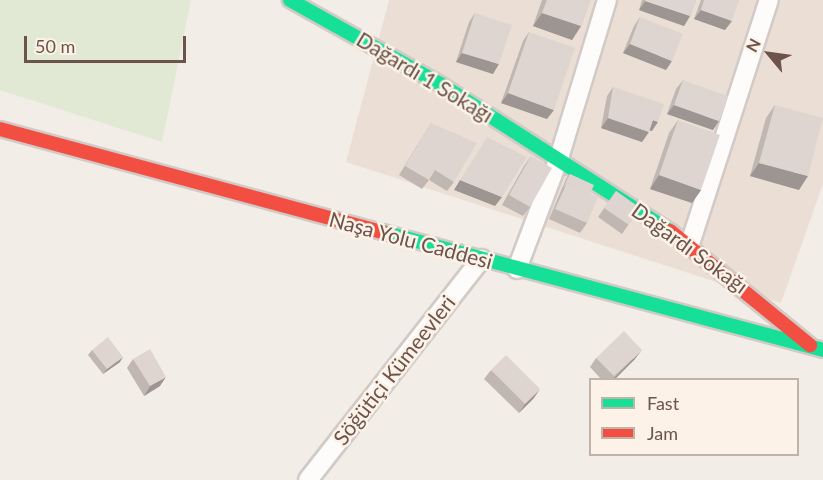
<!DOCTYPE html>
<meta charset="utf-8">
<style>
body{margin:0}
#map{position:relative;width:823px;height:480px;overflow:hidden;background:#f3ede7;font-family:Lato,sans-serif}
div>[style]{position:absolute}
.residential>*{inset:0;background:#ebdfd5}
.green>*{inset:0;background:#e1e8d3}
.roads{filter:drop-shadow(2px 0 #d2cac6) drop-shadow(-2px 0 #d2cac6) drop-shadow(0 2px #d2cac6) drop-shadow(0 -2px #d2cac6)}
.street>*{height:18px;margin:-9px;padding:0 9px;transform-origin:9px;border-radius:9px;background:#fdfcfb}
.fast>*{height:14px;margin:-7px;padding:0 7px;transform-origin:7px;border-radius:7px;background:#16e098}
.jam>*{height:14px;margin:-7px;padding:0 7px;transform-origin:7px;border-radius:7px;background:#f24e42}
.wall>*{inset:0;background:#c0b7b3}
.shaded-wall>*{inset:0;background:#9c9592}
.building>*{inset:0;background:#dfd5d0}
span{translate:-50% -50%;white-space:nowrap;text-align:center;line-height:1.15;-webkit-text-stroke:5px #fcf2e7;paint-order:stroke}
.street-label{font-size:21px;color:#6c544c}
.legend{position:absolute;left:589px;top:378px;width:210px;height:78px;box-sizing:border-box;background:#fcf2e7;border:2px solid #c2b3a9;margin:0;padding:8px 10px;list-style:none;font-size:18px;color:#6c544c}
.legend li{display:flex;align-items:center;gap:12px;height:30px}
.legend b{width:30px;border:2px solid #c2b3a9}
.north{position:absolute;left:739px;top:24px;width:60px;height:60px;-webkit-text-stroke:4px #fcf2e7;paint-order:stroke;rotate:299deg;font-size:16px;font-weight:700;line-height:24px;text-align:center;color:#6c544c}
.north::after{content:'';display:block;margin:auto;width:21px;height:27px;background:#6c544c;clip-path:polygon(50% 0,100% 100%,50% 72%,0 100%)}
.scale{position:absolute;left:24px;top:36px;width:162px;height:27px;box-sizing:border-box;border:3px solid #6c544c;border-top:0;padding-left:8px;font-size:18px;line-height:21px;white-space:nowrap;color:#6c544c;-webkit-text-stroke:4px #fcf2e7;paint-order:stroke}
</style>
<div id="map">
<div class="residential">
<div style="clip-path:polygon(389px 0,823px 0,823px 184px,781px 303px,346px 162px)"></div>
</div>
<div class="green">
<div style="clip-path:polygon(0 0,191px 0,162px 142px,0 90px)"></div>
</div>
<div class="roads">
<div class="street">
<div style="left:690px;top:244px;width:256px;rotate:-72.1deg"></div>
<div style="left:517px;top:269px;width:119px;rotate:-69.3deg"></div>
<div style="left:559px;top:158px;width:165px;rotate:-73.1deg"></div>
<div style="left:308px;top:480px;width:281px;rotate:-51.9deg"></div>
</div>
<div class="fast">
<div style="left:290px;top:0;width:172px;rotate:29.2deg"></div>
<div style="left:440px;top:84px;width:273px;rotate:32.6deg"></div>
<div style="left:383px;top:232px;width:456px;rotate:15deg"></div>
</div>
<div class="jam">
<div style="left:0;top:129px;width:397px;rotate:15.1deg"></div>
<div style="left:670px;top:231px;width:181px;rotate:39.2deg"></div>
</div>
</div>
<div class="wall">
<div style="clip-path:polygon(542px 0,590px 0,581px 26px,572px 40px,533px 26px)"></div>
<div style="clip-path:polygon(642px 0,696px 0,690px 16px,684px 26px,639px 10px)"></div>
<div style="clip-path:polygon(701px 0,739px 0,725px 30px,694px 19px)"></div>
<div style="clip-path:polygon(475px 13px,493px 74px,456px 62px,469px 22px)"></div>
<div style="clip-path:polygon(640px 17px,666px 70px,623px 53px,634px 26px)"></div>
<div style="clip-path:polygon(529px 32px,547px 119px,501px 103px,523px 41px)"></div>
<div style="clip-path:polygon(683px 80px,713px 130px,667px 114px,676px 89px)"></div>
<div style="clip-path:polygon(613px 87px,652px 131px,649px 131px,642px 142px,601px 128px,607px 96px)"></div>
<div style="clip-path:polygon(775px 105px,799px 190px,750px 176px,766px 118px)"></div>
<div style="clip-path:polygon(678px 120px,701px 190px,692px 203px,650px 189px,669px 133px)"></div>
<div style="clip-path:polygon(431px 123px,454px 182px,447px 191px,429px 180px,422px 189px,399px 175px)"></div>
<div style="clip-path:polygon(531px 156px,530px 207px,523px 216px,502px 205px,524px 166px)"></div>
<div style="clip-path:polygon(570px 174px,590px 194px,587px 223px,580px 233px,549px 219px,566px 179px)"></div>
<div style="clip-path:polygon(616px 191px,640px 208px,622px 234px,598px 217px)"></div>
<div style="clip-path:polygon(92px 350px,120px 362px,103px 374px,88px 355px)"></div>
<div style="clip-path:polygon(596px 358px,635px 359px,614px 380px,602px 380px,590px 367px)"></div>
<div style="clip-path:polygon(133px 359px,160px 386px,144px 396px,127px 368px)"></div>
<div style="clip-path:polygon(491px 370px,534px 398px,519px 413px,484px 379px)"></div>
</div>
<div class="shaded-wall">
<div style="clip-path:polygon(645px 1px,690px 16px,684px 26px,639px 10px)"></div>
<div style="clip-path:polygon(701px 10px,732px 21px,725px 30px,694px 19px)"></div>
<div style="clip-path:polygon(542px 13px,581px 26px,572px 40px,533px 26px)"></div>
<div style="clip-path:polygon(630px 44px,672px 61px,666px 70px,623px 53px)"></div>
<div style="clip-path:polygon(462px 53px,499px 64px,493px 74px,456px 62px)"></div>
<div style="clip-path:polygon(508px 93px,554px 110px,547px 119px,501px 103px)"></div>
<div style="clip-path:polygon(674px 105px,719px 121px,713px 130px,667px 114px)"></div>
<div style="clip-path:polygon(608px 118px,649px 132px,642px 142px,601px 128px)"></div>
<div style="clip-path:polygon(653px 120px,658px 122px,652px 131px,646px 129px)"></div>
<div style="clip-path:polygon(759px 163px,808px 176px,799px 190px,750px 176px)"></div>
<div style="clip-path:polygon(659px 175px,701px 190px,692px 203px,650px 189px)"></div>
<div style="clip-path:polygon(460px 180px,502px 197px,495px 206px,454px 190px)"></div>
<div style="clip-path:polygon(642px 350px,635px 359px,614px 380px,612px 380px)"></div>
<div style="clip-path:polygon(123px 357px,120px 362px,103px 374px,107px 369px)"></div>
<div style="clip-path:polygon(166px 377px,160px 386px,144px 396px,150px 386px)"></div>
<div style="clip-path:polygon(540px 389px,534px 398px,519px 413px,525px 404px)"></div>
</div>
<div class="building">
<div style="clip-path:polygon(547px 0,590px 0,581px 26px,542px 13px)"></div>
<div style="clip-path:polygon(645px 0,696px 0,690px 16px,645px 1px)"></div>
<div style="clip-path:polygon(704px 0,739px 0,732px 21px,701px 10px)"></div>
<div style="clip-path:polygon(475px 13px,512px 25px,499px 64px,462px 53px)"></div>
<div style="clip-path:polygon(640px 17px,683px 34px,672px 61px,630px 44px)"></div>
<div style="clip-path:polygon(529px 32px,575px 48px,554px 110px,508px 93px)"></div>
<div style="clip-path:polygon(683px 80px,728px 96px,719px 121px,674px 105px)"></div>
<div style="clip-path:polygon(613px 87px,664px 104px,658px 122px,653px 120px,649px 132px,608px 118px)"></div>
<div style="clip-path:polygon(775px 105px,823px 118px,808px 176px,759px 163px)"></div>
<div style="clip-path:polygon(678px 120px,720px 135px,701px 190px,659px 175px)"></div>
<div style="clip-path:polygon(431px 123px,477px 143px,454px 182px,435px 170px,429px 180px,405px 166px)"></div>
<div style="clip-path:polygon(487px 137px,527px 157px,502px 197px,460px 180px)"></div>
<div style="clip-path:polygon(531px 156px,552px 168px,530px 207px,509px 195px)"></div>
<div style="clip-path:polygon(570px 174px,594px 185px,590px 194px,567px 183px,563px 188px)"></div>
<div style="clip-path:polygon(567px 183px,598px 197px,587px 223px,555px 209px)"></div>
<div style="clip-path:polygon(616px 191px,640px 208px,629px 225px,604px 208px)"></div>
<div style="clip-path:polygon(624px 331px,642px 350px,614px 376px,596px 358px)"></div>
<div style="clip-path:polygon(108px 337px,123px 357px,107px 369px,92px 350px)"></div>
<div style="clip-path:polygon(150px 349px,166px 377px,150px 386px,133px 359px)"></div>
<div style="clip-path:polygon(506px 355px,540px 389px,525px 404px,491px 370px)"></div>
</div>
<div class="street-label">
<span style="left:425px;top:77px;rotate:31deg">Dağardı 1 Sokağı</span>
<span style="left:411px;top:240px;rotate:15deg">Naşa Yolu Caddesi</span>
<span style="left:690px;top:248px;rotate:36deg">Dağardı Sokağı</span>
<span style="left:394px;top:370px;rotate:-52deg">Söğütiçi Kümeevleri</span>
</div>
<ul class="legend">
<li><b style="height:8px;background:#16e098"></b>Fast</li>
<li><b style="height:8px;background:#f24e42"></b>Jam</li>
</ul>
<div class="north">N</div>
<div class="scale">50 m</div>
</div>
